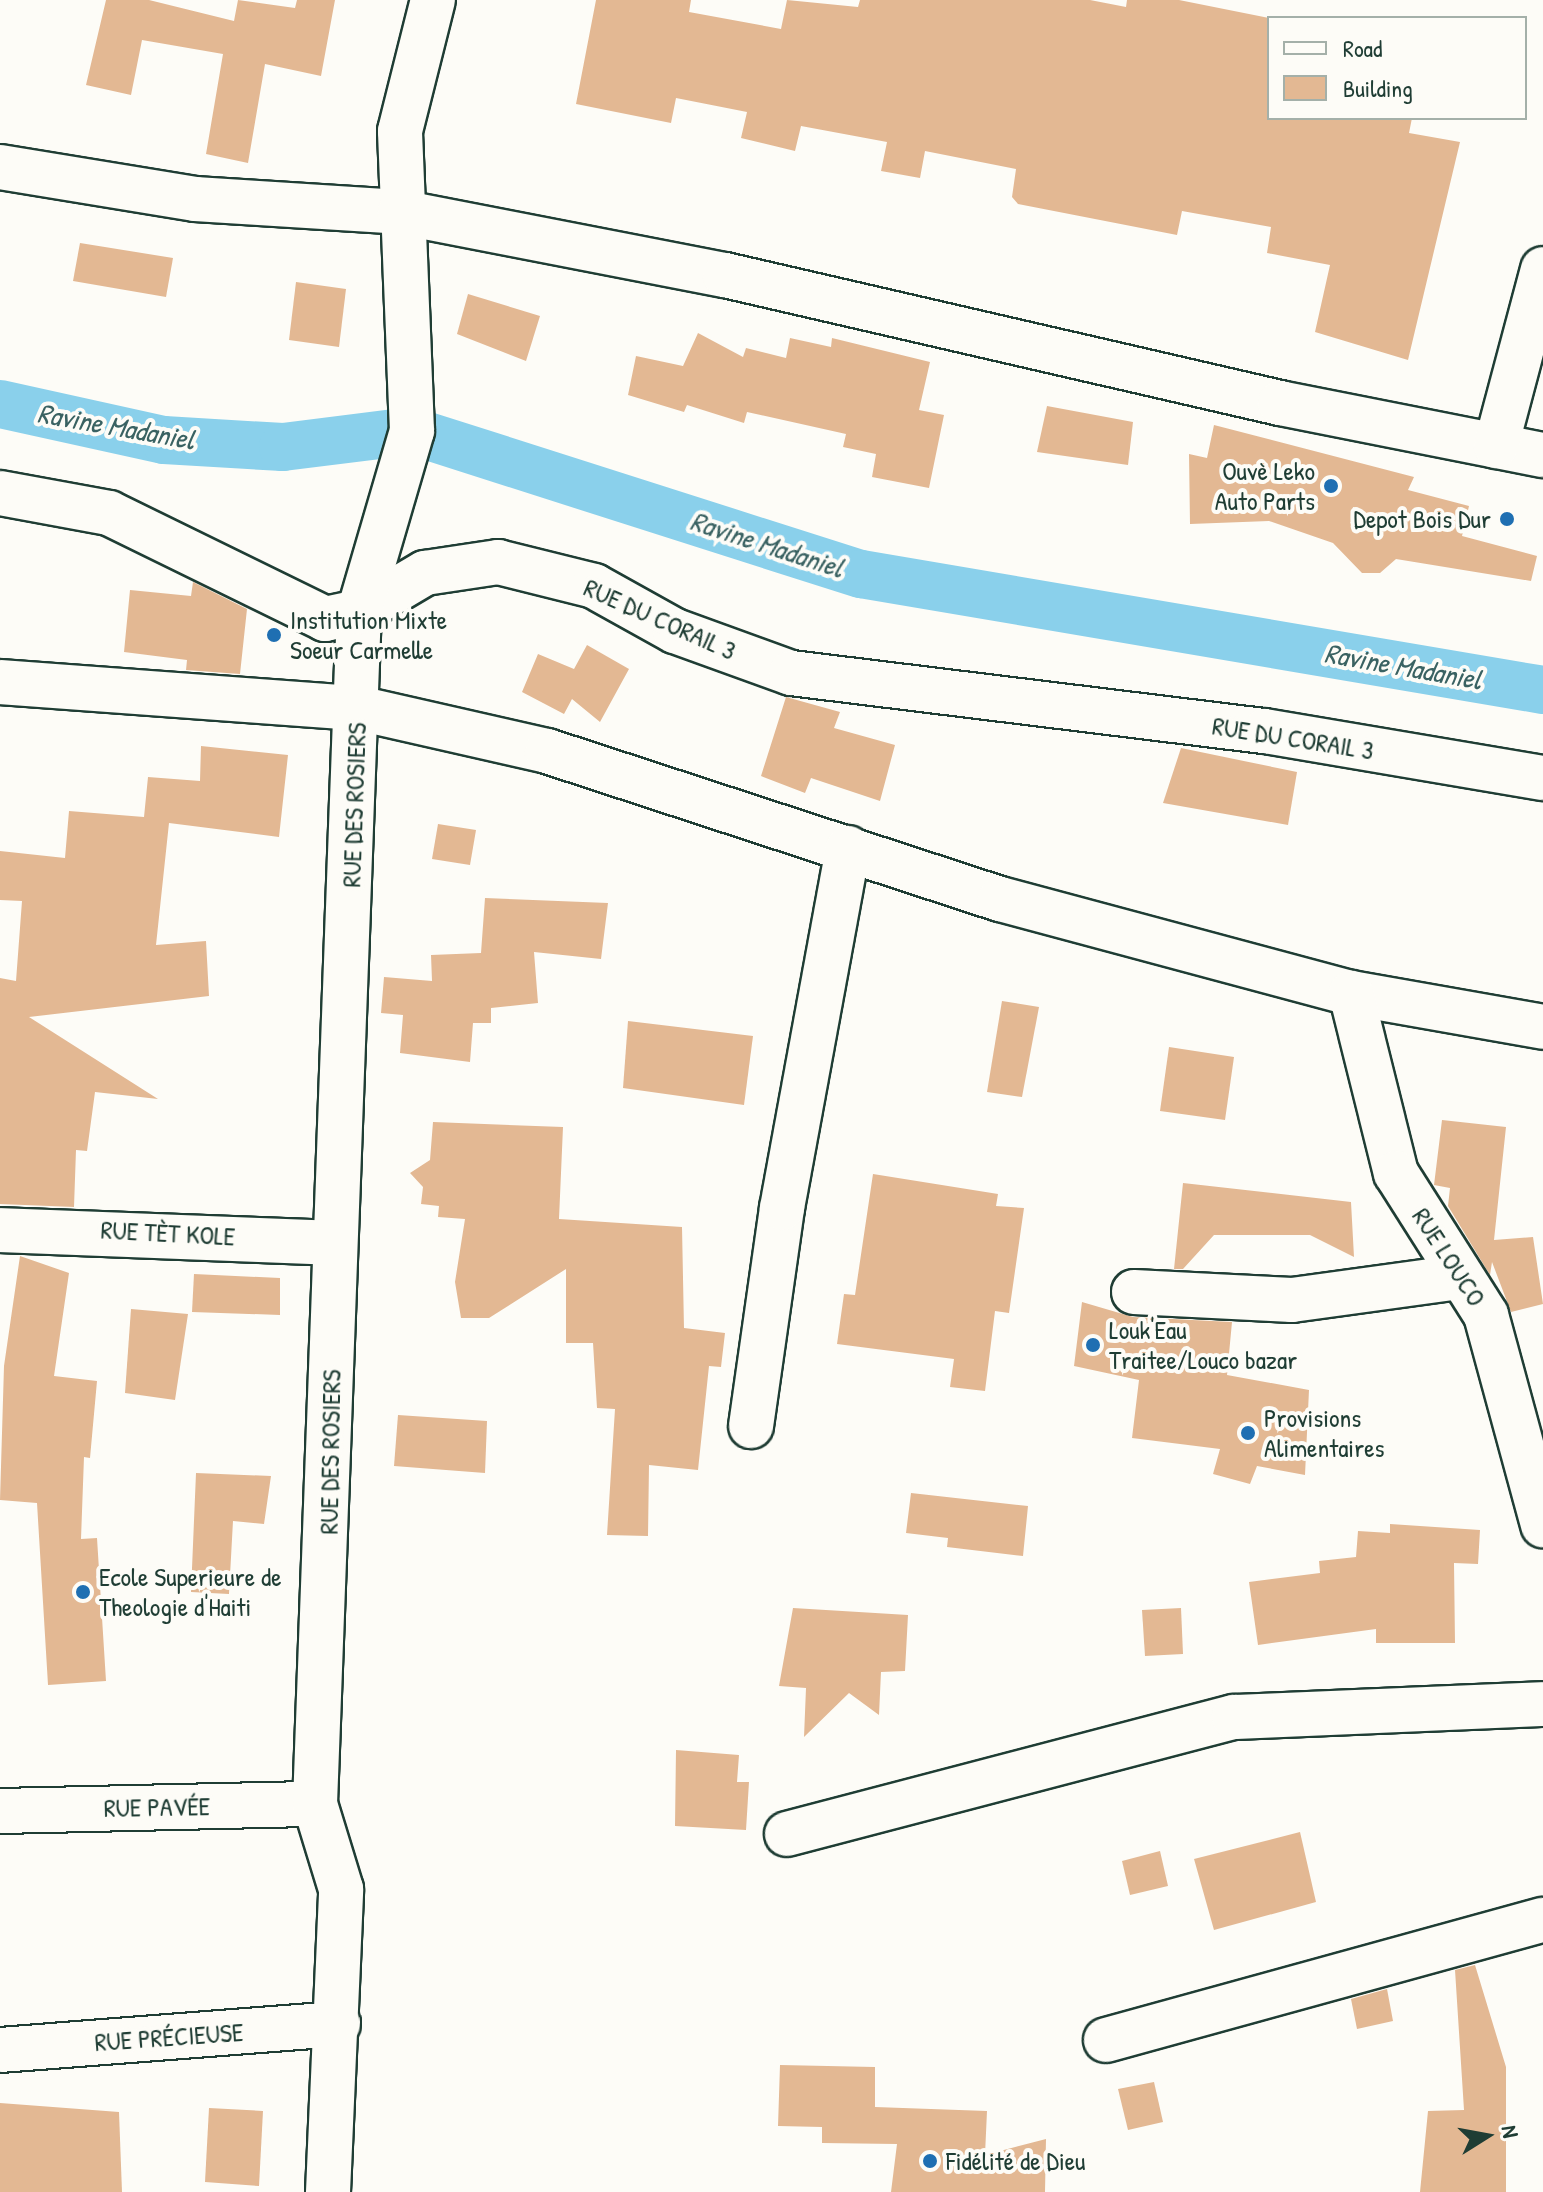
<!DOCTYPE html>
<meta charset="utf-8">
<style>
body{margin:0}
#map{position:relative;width:1543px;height:2192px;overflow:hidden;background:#fdfcf7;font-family:"Patrick Hand",sans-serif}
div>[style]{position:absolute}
.canal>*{height:48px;margin:-24px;padding:0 24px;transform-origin:24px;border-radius:24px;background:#8ad0eb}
.building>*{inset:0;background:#e3b893}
.roads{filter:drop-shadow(2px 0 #1f3d34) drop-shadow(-2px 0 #1f3d34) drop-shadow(0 2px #1f3d34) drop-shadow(0 -2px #1f3d34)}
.minor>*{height:44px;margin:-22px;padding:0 22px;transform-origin:22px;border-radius:22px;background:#fdfcf7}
.dots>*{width:22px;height:22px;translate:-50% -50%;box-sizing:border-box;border:4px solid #fdfcf7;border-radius:50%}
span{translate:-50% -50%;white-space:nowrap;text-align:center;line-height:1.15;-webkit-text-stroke:8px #fdfcf7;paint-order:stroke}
.poi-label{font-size:26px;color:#1f3d34}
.right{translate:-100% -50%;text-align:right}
.left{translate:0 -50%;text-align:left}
.street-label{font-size:26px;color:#1f3d34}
.water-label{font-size:28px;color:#3a6262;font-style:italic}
.legend{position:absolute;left:1267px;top:16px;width:260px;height:104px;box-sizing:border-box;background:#fdfcf7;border:2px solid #a4b0a9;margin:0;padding:10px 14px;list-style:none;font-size:24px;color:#1f3d34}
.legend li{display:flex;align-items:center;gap:16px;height:40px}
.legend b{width:40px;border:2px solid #a4b0a9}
.north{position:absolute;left:1447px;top:2096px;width:80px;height:80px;-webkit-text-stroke:6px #fdfcf7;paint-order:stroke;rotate:79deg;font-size:22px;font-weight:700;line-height:32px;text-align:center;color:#1f3d34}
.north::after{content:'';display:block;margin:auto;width:28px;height:36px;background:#1f3d34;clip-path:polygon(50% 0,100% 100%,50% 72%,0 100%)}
</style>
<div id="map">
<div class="canal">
<div style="left:0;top:404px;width:168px;rotate:12.4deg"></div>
<div style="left:164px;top:440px;width:119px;rotate:3.4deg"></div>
<div style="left:283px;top:447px;width:130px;rotate:-7.1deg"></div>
<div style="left:412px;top:431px;width:471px;rotate:17.7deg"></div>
<div style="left:861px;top:574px;width:692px;rotate:9.65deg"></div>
</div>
<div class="building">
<div style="clip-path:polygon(106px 0,149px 0,234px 21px,238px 0,295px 8px,297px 0,335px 0,321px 76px,265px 64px,248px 163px,206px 154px,223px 54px,142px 40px,131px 95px,86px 85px)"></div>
<div style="clip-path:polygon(596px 0,691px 0,689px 12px,781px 29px,787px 0,858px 7px,860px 0,1090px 0,1126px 7px,1127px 0,1179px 0,1269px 18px,1269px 118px,1412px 118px,1409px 133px,1460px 142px,1408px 360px,1315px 332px,1330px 265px,1267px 253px,1271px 227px,1182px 211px,1177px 235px,1018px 204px,1012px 197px,1016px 169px,925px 151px,920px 178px,881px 171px,887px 142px,801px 126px,795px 151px,741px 138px,747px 112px,676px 98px,671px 123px,576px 104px)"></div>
<div style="clip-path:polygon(80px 243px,173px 258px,166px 297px,73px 281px)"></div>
<div style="clip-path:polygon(296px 282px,346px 289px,339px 347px,289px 340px)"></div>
<div style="clip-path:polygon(468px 294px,540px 316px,526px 361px,457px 334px)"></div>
<div style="clip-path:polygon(698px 333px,743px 357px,746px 348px,786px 358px,790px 338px,831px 347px,832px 338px,930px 362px,919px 410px,944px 415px,929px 488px,872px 477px,876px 454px,843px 447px,846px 434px,747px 412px,744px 423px,687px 405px,684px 412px,628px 395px,636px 356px,683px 366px)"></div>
<div style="clip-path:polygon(1047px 406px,1133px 422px,1128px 465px,1037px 452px)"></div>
<div style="clip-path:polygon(1214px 425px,1414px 477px,1408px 490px,1469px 506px,1462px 536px,1537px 556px,1531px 581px,1396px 559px,1380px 573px,1362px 573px,1333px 543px,1269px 521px,1190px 524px,1189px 454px,1207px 458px)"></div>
<div style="clip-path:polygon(193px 582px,247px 609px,240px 674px,186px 670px,187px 660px,124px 652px,130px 590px,191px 596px)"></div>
<div style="clip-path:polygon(587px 645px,629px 669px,600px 722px,572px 699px,564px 714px,522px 692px,538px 654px,574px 669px)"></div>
<div style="clip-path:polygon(786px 697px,840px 712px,834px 728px,895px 745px,880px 801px,811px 778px,805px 793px,761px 776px)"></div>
<div style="clip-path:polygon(201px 746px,288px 755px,279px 837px,169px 823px,156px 945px,206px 941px,209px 996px,29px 1017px,158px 1099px,95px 1092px,87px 1151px,76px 1150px,74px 1207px,0 1204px,0 978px,16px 981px,22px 901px,0 900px,0 851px,65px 858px,69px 811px,144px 817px,148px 777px,200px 781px)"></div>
<div style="clip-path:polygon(1181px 748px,1297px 772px,1288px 825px,1163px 803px)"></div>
<div style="clip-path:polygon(438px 824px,476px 830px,470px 865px,432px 859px)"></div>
<div style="clip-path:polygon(485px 898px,608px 903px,601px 959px,534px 952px,538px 1003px,491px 1008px,491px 1023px,473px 1023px,470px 1062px,400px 1053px,403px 1015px,381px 1013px,384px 977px,432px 981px,431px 955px,481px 953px)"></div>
<div style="clip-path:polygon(1002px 1001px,1039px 1007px,1022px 1097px,987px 1092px)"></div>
<div style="clip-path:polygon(628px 1021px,753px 1036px,744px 1105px,623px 1088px)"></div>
<div style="clip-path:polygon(1169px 1047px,1234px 1057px,1225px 1120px,1160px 1111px)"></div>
<div style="clip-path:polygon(1442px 1120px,1506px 1127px,1494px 1240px,1533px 1237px,1543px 1304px,1511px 1312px,1492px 1262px,1490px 1275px,1448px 1206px,1450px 1188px,1434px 1185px)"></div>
<div style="clip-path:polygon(433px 1122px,563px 1127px,559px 1219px,682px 1227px,684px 1328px,725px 1333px,721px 1367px,709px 1366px,698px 1470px,649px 1465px,648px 1536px,607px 1535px,615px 1409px,597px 1408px,593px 1343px,566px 1343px,566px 1269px,489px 1318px,461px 1318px,455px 1282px,465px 1219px,438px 1217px,439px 1206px,421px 1204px,423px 1187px,410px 1173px,430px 1160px)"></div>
<div style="clip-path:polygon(873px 1174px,998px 1194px,996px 1206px,1024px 1208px,1009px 1313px,995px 1311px,985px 1391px,950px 1387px,954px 1359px,837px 1344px,844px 1294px,855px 1295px)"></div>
<div style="clip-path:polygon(1183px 1183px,1351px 1202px,1354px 1257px,1310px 1235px,1214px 1235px,1183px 1269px,1174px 1269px)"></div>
<div style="clip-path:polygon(20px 1256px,69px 1273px,54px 1376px,97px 1381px,90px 1458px,84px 1457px,81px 1539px,97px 1538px,106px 1681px,48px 1685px,37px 1503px,0 1500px,4px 1366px)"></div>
<div style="clip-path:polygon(194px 1274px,280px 1278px,280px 1315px,192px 1312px)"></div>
<div style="clip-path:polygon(1082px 1302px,1133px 1317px,1232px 1322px,1227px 1375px,1309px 1390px,1305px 1475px,1257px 1466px,1250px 1484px,1213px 1474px,1220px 1449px,1132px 1438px,1139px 1380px,1074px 1366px)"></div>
<div style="clip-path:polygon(131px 1309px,188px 1314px,175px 1400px,125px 1393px)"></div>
<div style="clip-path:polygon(398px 1415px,487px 1421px,485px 1473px,394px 1466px)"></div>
<div style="clip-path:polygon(196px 1473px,271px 1476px,264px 1524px,233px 1521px,229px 1594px,191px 1592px)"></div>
<div style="clip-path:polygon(911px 1493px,1028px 1506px,1023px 1556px,947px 1547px,948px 1538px,906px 1533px)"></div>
<div style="clip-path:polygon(1390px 1524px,1480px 1530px,1478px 1564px,1454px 1563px,1455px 1643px,1376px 1643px,1376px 1629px,1258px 1645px,1249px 1582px,1320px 1573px,1319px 1561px,1356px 1557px,1358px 1531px,1390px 1533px)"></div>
<div style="clip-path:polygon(793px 1608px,908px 1615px,905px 1671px,881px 1672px,879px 1715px,849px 1693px,804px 1737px,806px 1688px,779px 1686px)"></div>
<div style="clip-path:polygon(1181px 1608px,1183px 1654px,1145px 1656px,1142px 1610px)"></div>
<div style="clip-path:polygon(676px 1750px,739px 1755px,737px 1782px,749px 1782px,746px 1830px,675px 1826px)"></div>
<div style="clip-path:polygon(1300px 1832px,1316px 1902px,1214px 1930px,1194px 1859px)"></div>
<div style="clip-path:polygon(1160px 1851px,1168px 1886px,1130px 1895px,1122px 1861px)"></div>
<div style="clip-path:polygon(1475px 1965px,1506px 2067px,1506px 2192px,1420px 2192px,1428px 2111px,1464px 2110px,1455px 1970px)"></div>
<div style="clip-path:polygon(1387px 1989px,1393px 2021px,1357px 2029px,1351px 1999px)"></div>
<div style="clip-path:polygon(780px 2065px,875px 2067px,875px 2107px,987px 2111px,985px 2155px,1046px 2139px,1045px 2192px,891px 2192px,897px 2144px,822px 2143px,822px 2127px,778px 2126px)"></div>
<div style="clip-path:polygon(1154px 2082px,1163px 2122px,1128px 2130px,1118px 2089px)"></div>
<div style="clip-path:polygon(0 2103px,119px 2112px,122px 2192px,0 2192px)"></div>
<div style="clip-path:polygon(209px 2108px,263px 2111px,259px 2186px,205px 2182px)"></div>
</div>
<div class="roads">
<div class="minor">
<div style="left:0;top:167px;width:198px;rotate:9.3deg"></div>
<div style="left:195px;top:199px;width:205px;rotate:3.6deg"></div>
<div style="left:400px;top:212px;width:331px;rotate:11deg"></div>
<div style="left:725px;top:275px;width:570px;rotate:12.99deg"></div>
<div style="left:1280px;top:403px;width:268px;rotate:11.2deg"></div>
<div style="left:1496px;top:446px;width:183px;rotate:-75.1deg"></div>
<div style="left:0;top:493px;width:111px;rotate:10.4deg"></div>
<div style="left:109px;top:513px;width:241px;rotate:26.1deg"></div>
<div style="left:325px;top:619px;width:35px;rotate:-12deg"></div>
<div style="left:359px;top:612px;width:77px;rotate:-30.6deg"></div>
<div style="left:425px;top:573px;width:74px;rotate:-8.6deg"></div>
<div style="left:498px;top:562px;width:99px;rotate:14deg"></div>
<div style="left:594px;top:586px;width:93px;rotate:29.1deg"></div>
<div style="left:675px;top:631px;width:123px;rotate:19.9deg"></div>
<div style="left:791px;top:673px;width:478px;rotate:7deg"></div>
<div style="left:1265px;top:731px;width:282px;rotate:9.6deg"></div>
<div style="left:0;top:682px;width:359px;rotate:4.2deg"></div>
<div style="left:358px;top:708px;width:194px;rotate:12.8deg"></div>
<div style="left:547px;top:751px;width:477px;rotate:18.1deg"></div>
<div style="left:1000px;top:899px;width:363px;rotate:15deg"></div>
<div style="left:1351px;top:993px;width:195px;rotate:10deg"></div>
<div style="left:1351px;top:993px;width:186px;rotate:76deg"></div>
<div style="left:1396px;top:1173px;width:168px;rotate:57.6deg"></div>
<div style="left:1486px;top:1315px;width:218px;rotate:74.8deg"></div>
<div style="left:0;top:1230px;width:335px;rotate:2.2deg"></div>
<div style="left:1134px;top:1292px;width:158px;rotate:2.9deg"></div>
<div style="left:1292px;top:1300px;width:169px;rotate:-7.8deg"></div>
<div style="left:751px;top:1426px;width:220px;rotate:-81.9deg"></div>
<div style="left:782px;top:1208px;width:366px;rotate:-79.6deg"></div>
<div style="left:0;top:1811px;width:315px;rotate:-1.3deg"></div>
<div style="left:787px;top:1834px;width:462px;rotate:-14.7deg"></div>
<div style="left:1234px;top:1717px;width:309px;rotate:-2.4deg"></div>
<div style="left:1106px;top:2040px;width:453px;rotate:-15.4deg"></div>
<div style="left:0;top:2050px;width:339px;rotate:-4.4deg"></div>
<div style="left:328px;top:2192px;width:303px;rotate:-87.5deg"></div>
<div style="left:341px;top:1889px;width:89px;rotate:-107deg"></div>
<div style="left:315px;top:1804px;width:1193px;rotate:-87.89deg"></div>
<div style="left:359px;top:612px;width:189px;rotate:-73.7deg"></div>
<div style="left:412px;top:431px;width:300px;rotate:-92.3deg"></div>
<div style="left:400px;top:131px;width:135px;rotate:-75.9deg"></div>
</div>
</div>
<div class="dots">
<div style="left:1331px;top:486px;background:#1f6fb2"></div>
<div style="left:1507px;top:519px;background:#1f6fb2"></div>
<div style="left:274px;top:635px;background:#1f6fb2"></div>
<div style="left:1093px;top:1345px;background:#1f6fb2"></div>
<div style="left:1248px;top:1433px;background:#1f6fb2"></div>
<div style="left:83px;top:1592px;background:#1f6fb2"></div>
<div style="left:930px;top:2161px;background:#1f6fb2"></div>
</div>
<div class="poi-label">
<span class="right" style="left:1315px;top:486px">Ouvè Leko<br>Auto Parts</span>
<span class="right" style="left:1491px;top:519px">Depot Bois Dur</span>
<span class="left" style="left:290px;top:635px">Institution Mixte<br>Soeur Carmelle</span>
<span class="left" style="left:1109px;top:1345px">Louk'Eau<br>Traitee/Louco bazar</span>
<span class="left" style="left:1264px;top:1433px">Provisions<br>Alimentaires</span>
<span class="left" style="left:99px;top:1592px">Ecole Superieure de<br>Theologie d'Haiti</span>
<span class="left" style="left:946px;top:2161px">Fidélité de Dieu</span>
</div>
<div class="street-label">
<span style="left:660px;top:619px;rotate:24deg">RUE DU CORAIL 3</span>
<span style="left:1293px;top:738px;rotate:9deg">RUE DU CORAIL 3</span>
<span style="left:354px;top:805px;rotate:-88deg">RUE DES ROSIERS</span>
<span style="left:168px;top:1233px;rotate:3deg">RUE TÈT KOLE</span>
<span style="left:1449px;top:1257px;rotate:57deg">RUE LOUCO</span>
<span style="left:330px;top:1452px;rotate:-89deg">RUE DES ROSIERS</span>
<span style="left:157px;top:1807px;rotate:-1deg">RUE PAVÉE</span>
<span style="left:169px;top:2037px;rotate:-4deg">RUE PRÉCIEUSE</span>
</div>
<div class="water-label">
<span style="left:116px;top:426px;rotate:10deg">Ravine Madaniel</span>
<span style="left:767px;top:544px;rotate:18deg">Ravine Madaniel</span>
<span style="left:1403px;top:666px;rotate:10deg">Ravine Madaniel</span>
</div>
<ul class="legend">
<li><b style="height:10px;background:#fdfcf7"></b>Road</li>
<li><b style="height:22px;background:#e3b893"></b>Building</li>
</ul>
<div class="north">N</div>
</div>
